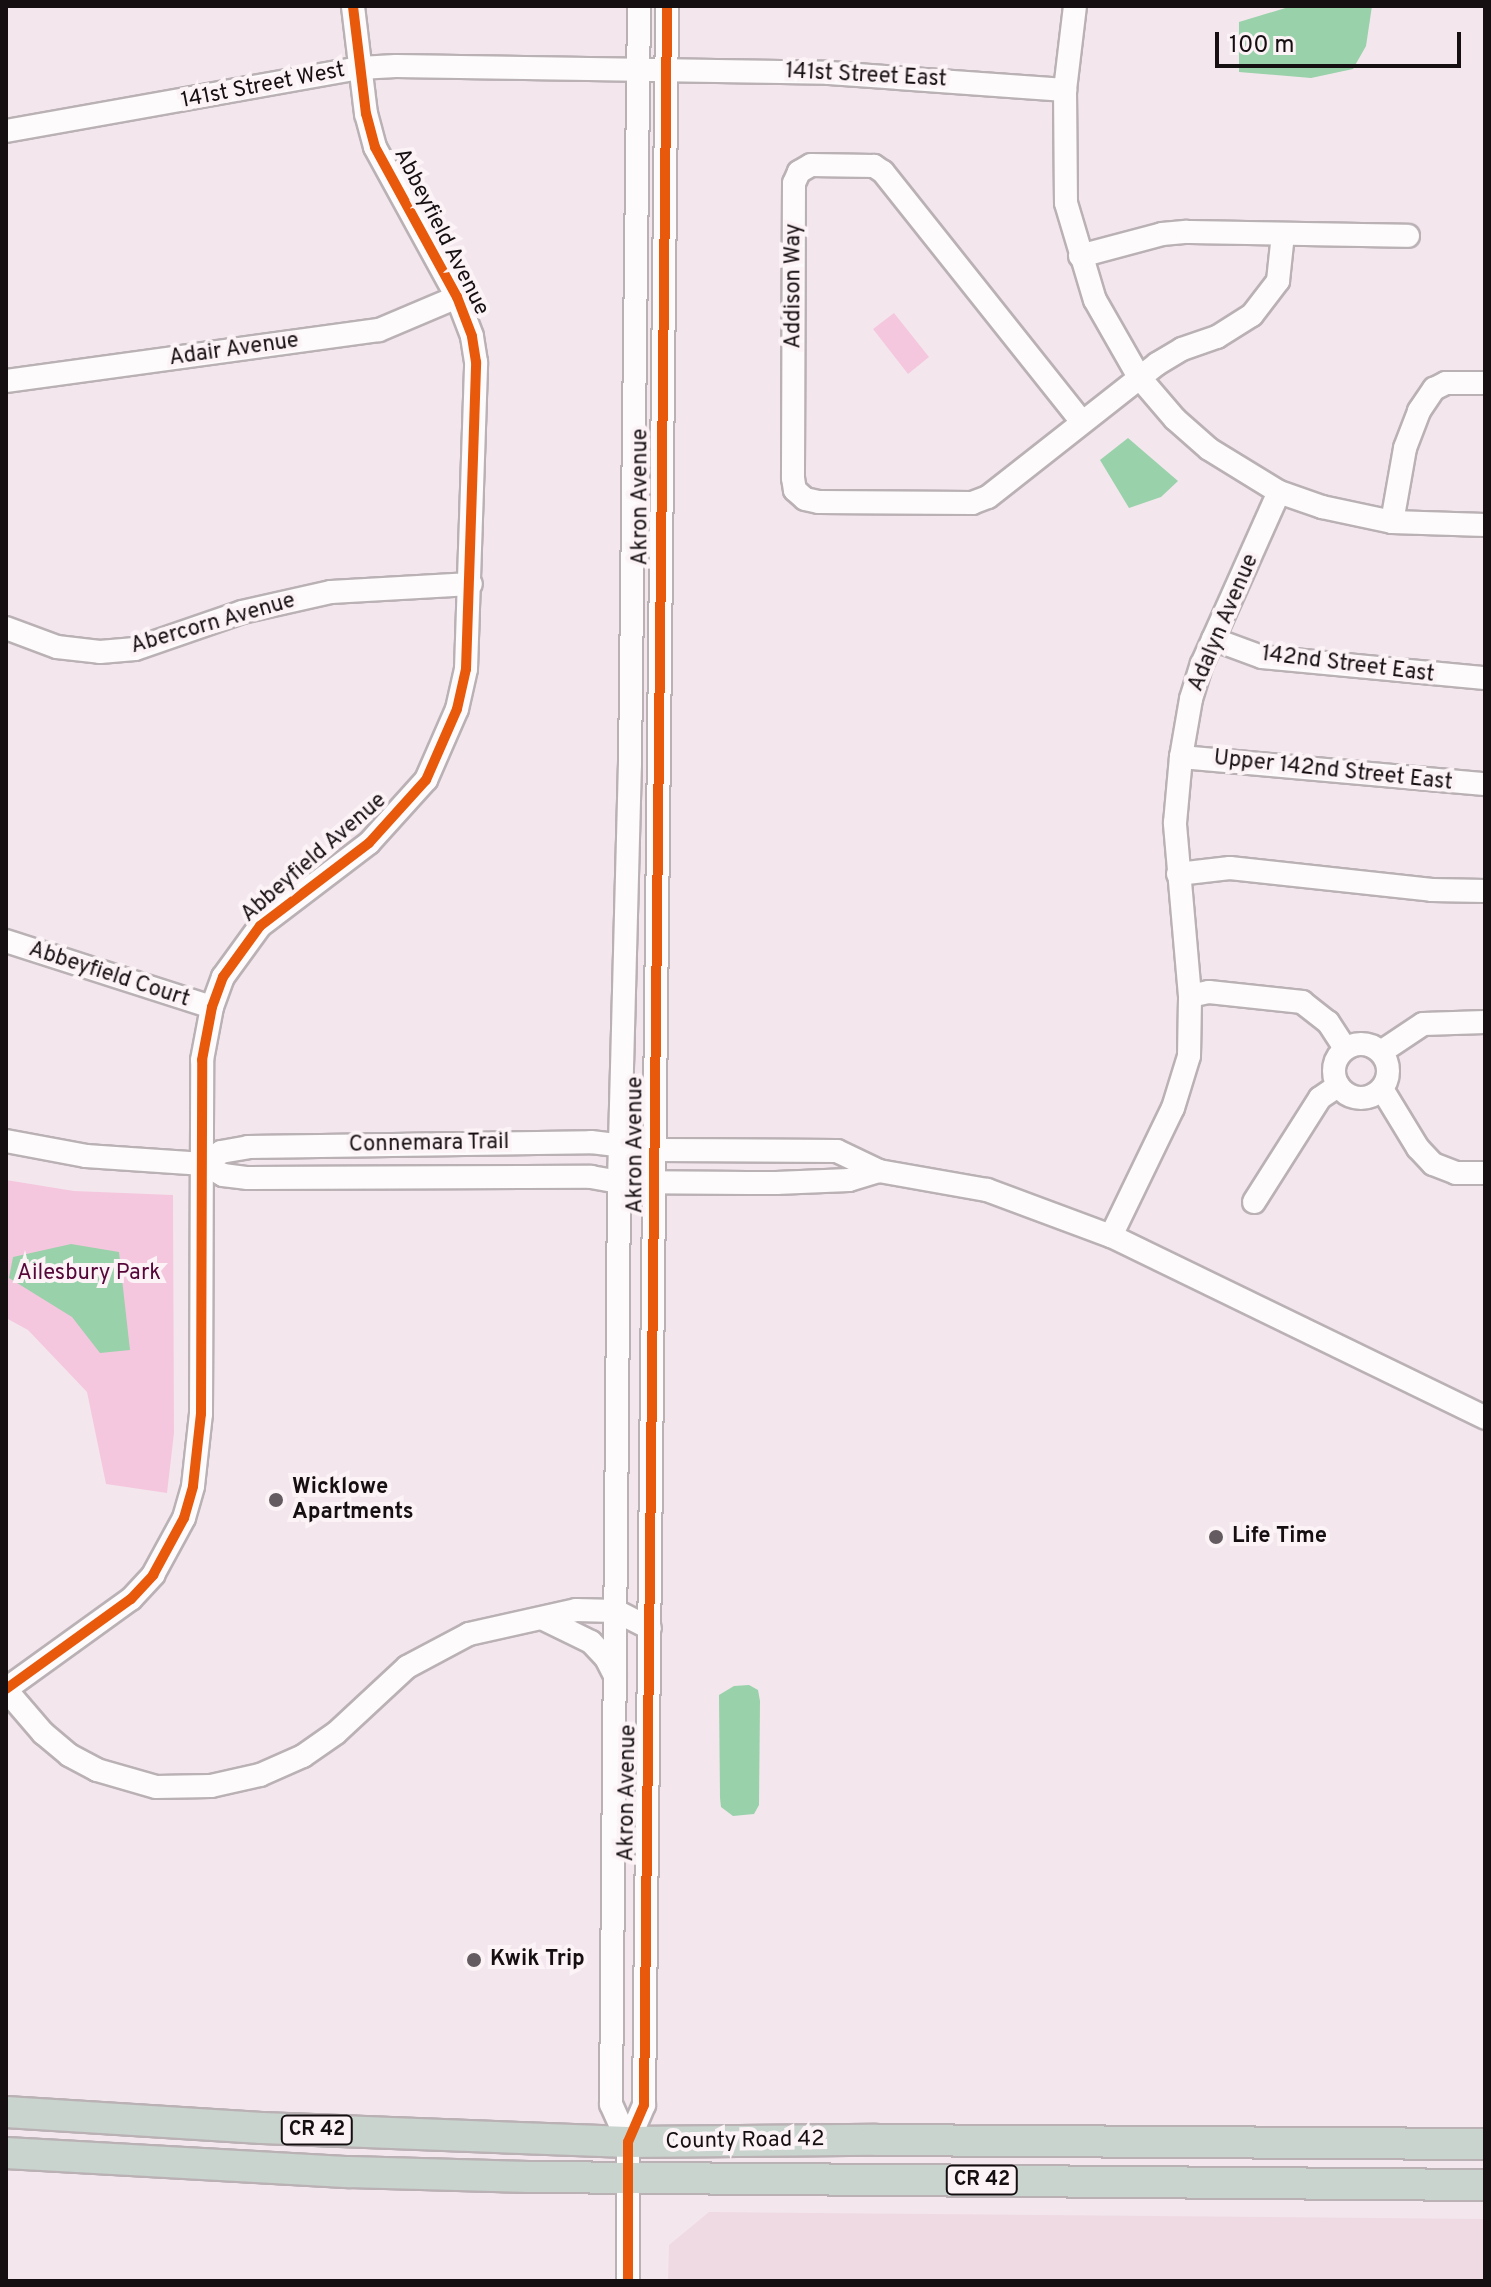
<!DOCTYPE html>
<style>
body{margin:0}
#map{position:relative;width:1491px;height:2287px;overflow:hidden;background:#f3e7ed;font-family:Overpass,sans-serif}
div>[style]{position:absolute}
.built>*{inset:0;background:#efdae4}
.green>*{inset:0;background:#f5c7de}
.water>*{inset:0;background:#99d1aa}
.roads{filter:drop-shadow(2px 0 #bab1b5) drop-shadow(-2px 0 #bab1b5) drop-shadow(0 2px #bab1b5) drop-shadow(0 -2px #bab1b5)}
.minor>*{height:22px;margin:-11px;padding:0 11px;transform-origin:11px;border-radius:11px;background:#fdfbfc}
.minor>.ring{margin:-11px;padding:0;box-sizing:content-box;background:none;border:22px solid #fdfbfc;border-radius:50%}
.highway>*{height:30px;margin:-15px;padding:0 15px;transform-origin:15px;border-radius:15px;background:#c9d4ce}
.cycleway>*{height:10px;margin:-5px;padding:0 5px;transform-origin:5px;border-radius:5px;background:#e8590c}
.dots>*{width:22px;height:22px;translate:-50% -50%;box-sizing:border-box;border:4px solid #fcf3f7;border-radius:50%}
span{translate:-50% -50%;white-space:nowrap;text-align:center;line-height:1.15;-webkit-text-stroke:8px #fcf3f7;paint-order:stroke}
.shield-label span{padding:2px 6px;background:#fcf3f7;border:2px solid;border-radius:6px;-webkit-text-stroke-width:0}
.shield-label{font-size:20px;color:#160f12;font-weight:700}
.street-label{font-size:22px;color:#160f12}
.park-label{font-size:22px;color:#560739}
.poi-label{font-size:22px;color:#160f12;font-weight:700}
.left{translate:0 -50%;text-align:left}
.frame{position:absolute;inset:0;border:8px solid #160f12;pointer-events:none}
.scale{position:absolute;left:1215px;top:32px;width:246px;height:36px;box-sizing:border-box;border:4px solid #160f12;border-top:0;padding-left:10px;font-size:24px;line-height:28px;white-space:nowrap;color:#160f12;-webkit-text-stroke:6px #fcf3f7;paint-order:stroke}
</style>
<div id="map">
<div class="built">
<div style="clip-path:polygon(709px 2212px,1485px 2219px,1485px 2281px,668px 2281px,669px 2245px)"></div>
</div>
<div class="green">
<div style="clip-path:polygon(894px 313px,929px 357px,908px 374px,873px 329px)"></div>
<div style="clip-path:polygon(6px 1180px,74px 1191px,173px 1195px,174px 1433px,167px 1493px,106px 1484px,87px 1392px,28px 1330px,6px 1318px)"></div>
</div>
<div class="water">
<div style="clip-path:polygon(1292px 6px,1372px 6px,1366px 46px,1353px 69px,1311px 78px,1239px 72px,1239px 22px)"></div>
<div style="clip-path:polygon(1128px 438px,1178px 481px,1161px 497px,1129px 508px,1100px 460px)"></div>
<div style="clip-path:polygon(71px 1244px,119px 1252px,130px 1350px,100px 1353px,72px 1317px,9px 1278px,13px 1257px)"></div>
<div style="clip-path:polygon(749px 1685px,758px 1690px,760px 1701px,759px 1805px,754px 1814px,733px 1816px,721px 1807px,720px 1798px,719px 1695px,734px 1686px)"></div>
</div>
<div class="roads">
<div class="minor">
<div style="left:1075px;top:6px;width:85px;rotate:96.8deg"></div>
<div style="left:1065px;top:90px;width:113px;rotate:89.5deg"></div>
<div style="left:1066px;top:203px;width:101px;rotate:73.4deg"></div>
<div style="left:1095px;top:300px;width:89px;rotate:60.3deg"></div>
<div style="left:1139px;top:377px;width:55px;rotate:49.4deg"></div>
<div style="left:1175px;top:419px;width:45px;rotate:41.4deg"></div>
<div style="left:1209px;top:449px;width:82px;rotate:31.6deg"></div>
<div style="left:1279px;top:492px;width:46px;rotate:19.2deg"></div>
<div style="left:1322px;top:507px;width:72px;rotate:12.1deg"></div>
<div style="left:1392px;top:522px;width:93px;rotate:1.8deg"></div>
<div style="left:6px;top:131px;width:359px;rotate:-10.1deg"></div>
<div style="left:359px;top:68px;width:37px;rotate:-3deg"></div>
<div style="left:396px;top:66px;width:433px;rotate:0.9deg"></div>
<div style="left:829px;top:73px;width:237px;rotate:4.1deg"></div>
<div style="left:1080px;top:256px;width:85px;rotate:-15deg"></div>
<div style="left:1162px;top:234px;width:25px;rotate:-5deg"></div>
<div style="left:1187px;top:232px;width:221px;rotate:1deg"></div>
<div style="left:6px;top:381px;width:376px;rotate:-7.8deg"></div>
<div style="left:379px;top:330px;width:85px;rotate:-22.9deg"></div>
<div style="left:1082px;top:422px;width:320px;rotate:-128.5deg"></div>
<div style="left:883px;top:172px;width:11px;rotate:-146deg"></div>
<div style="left:874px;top:166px;width:63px;rotate:-179.1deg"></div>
<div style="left:811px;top:165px;width:14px;rotate:150deg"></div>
<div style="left:799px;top:172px;width:12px;rotate:114deg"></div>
<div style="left:794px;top:183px;width:295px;rotate:90.2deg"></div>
<div style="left:793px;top:478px;width:12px;rotate:81deg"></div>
<div style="left:795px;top:490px;width:13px;rotate:42deg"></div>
<div style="left:805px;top:499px;width:14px;rotate:12deg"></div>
<div style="left:819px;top:502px;width:153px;rotate:0.4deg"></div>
<div style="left:972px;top:503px;width:17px;rotate:-21deg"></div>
<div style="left:988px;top:497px;width:215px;rotate:-38.2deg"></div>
<div style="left:1157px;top:364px;width:29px;rotate:-31deg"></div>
<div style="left:1182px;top:349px;width:37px;rotate:-19deg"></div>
<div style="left:1217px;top:337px;width:41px;rotate:-32.2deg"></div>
<div style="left:1252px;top:315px;width:43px;rotate:-52.6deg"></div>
<div style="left:1278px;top:281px;width:47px;rotate:-83.9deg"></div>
<div style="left:1392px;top:522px;width:75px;rotate:-80deg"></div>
<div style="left:1405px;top:448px;width:40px;rotate:-69deg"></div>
<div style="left:1419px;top:411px;width:27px;rotate:-56deg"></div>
<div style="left:1434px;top:389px;width:13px;rotate:-27deg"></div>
<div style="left:1446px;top:383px;width:39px"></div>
<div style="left:6px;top:628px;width:54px;rotate:20.4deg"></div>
<div style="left:57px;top:647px;width:43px;rotate:6.6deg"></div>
<div style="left:100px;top:652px;width:35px;rotate:-5deg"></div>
<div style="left:135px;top:649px;width:113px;rotate:-19.1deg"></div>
<div style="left:242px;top:612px;width:91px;rotate:-12.7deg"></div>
<div style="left:331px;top:592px;width:140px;rotate:-3.3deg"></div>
<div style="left:1213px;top:639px;width:52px;rotate:20.2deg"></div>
<div style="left:1262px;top:657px;width:224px;rotate:5.4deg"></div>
<div style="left:1181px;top:757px;width:305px;rotate:5.1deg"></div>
<div style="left:1178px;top:874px;width:52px;rotate:-6.6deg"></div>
<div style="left:1230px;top:868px;width:203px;rotate:6.2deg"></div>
<div style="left:1432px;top:890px;width:53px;rotate:1.1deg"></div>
<div style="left:6px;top:941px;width:216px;rotate:17.8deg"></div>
<div style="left:1190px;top:996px;width:19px;rotate:-12deg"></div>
<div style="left:1209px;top:992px;width:94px;rotate:6.1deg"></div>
<div style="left:1302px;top:1002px;width:33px;rotate:38deg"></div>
<div style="left:1328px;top:1022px;width:31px;rotate:57deg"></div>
<div class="ring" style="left:1334px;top:1044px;width:32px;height:32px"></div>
<div style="left:1381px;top:1052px;width:50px;rotate:-33.7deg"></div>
<div style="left:1423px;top:1024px;width:62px;rotate:-1.8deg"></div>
<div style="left:1382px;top:1089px;width:69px;rotate:58.6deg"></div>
<div style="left:1418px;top:1148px;width:22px;rotate:47deg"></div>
<div style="left:1433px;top:1164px;width:25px;rotate:21deg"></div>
<div style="left:1456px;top:1173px;width:29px"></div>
<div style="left:6px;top:1141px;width:81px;rotate:10.6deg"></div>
<div style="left:86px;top:1156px;width:118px;rotate:3.9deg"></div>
<div style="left:204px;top:1164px;width:22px;rotate:30deg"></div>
<div style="left:223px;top:1175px;width:25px;rotate:7deg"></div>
<div style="left:248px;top:1178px;width:343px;rotate:-0.2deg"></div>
<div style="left:591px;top:1177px;width:28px;rotate:10deg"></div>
<div style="left:619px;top:1182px;width:157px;rotate:0.4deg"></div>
<div style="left:776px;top:1183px;width:73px;rotate:-2.4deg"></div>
<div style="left:849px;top:1180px;width:31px;rotate:-17deg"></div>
<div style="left:204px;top:1164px;width:21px;rotate:-35deg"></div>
<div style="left:221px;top:1152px;width:27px;rotate:-10deg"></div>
<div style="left:248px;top:1147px;width:343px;rotate:-0.8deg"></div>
<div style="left:591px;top:1142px;width:66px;rotate:6.9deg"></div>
<div style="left:657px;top:1150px;width:180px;rotate:0.3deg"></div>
<div style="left:837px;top:1151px;width:47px;rotate:25.5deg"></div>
<div style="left:879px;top:1171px;width:110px;rotate:10deg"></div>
<div style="left:987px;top:1190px;width:132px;rotate:20.4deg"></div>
<div style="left:1111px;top:1236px;width:416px;rotate:25.9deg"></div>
<div style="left:1254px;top:1202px;width:123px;rotate:-57.6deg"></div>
<div style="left:1320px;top:1098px;width:22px;rotate:-34deg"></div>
<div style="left:1111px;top:1236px;width:142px;rotate:-64.2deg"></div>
<div style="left:1173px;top:1108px;width:54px;rotate:-72.9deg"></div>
<div style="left:1189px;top:1056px;width:60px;rotate:-89deg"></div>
<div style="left:1190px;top:996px;width:174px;rotate:-95deg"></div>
<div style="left:1175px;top:823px;width:66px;rotate:-84.8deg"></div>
<div style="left:1181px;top:757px;width:59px;rotate:-80.2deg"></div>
<div style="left:1191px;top:699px;width:37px;rotate:-73deg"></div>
<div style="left:1202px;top:664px;width:188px;rotate:-65.9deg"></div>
<div style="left:544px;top:1619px;width:52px;rotate:26.1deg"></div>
<div style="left:591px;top:1642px;width:22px;rotate:47deg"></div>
<div style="left:606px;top:1658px;width:20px;rotate:63deg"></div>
<div style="left:6px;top:1689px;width:154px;rotate:-35.8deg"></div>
<div style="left:131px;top:1599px;width:33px;rotate:-47deg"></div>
<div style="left:153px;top:1575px;width:65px;rotate:-61.5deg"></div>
<div style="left:184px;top:1518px;width:33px;rotate:-74deg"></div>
<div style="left:193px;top:1486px;width:72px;rotate:-83.7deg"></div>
<div style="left:201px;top:1414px;width:354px;rotate:-89.8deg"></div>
<div style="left:202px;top:1060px;width:54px;rotate:-79.3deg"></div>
<div style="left:212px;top:1007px;width:32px;rotate:-70deg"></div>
<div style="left:223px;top:977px;width:63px;rotate:-54deg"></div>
<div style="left:260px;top:926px;width:137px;rotate:-37.3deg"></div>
<div style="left:369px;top:843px;width:85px;rotate:-47.9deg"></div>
<div style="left:426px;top:780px;width:77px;rotate:-66.4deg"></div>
<div style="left:457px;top:709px;width:41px;rotate:-77.3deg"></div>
<div style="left:466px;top:669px;width:307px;rotate:-88.1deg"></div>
<div style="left:476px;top:362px;width:26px;rotate:-99deg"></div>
<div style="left:472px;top:336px;width:42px;rotate:-111deg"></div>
<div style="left:457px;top:297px;width:171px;rotate:-118.7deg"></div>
<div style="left:375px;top:147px;width:34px;rotate:-105deg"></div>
<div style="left:366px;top:114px;width:109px;rotate:-96.9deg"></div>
<div style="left:6px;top:1690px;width:57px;rotate:49.3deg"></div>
<div style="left:43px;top:1733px;width:34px;rotate:40deg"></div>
<div style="left:69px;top:1755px;width:32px;rotate:28deg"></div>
<div style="left:97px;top:1770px;width:61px;rotate:16.1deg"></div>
<div style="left:156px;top:1787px;width:55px;rotate:-1deg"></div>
<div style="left:211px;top:1786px;width:50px;rotate:-12.7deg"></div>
<div style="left:260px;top:1775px;width:47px;rotate:-23.8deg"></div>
<div style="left:303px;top:1756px;width:40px;rotate:-34.9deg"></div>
<div style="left:336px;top:1733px;width:97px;rotate:-42.9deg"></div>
<div style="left:407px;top:1667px;width:70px;rotate:-28deg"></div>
<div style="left:469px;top:1634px;width:110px;rotate:-12.6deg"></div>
<div style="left:576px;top:1610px;width:40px;rotate:1.4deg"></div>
<div style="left:616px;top:1611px;width:38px;rotate:27deg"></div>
<div style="left:628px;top:2142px;width:42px;rotate:-114.1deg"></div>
<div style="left:611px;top:2104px;width:922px;rotate:-89.5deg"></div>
<div style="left:619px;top:1182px;width:418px;rotate:-88.5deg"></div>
<div style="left:630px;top:764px;width:758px;rotate:-89.32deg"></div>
<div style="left:628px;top:2281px;width:139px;rotate:-90deg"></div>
<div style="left:628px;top:2142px;width:40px;rotate:-66.6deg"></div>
<div style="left:644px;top:2105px;width:2099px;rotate:-89.37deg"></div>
</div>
<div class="highway">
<div style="left:6px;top:2112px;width:256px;rotate:3.6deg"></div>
<div style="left:262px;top:2128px;width:366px;rotate:2.2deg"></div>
<div style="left:628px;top:2142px;width:248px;rotate:-0.5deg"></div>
<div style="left:876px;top:2140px;width:609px;rotate:0.38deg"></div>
<div style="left:6px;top:2153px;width:344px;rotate:3.2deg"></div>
<div style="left:349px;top:2172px;width:180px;rotate:1.6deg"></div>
<div style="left:529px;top:2177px;width:956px;rotate:0.48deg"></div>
</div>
</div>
<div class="cycleway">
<div style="left:6px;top:1689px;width:154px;rotate:-35.8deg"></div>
<div style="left:131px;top:1599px;width:33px;rotate:-47deg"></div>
<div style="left:153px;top:1575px;width:65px;rotate:-61.5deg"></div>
<div style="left:184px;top:1518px;width:33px;rotate:-74deg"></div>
<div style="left:193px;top:1486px;width:72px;rotate:-83.7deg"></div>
<div style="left:201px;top:1414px;width:354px;rotate:-89.8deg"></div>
<div style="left:202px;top:1060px;width:54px;rotate:-79.3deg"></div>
<div style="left:212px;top:1007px;width:32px;rotate:-70deg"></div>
<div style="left:223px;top:977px;width:63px;rotate:-54deg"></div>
<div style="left:260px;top:926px;width:137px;rotate:-37.3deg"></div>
<div style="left:369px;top:843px;width:85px;rotate:-47.9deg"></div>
<div style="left:426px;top:780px;width:77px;rotate:-66.4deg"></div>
<div style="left:457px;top:709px;width:41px;rotate:-77.3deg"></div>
<div style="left:466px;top:669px;width:307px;rotate:-88.1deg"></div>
<div style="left:476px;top:362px;width:26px;rotate:-99deg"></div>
<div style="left:472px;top:336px;width:42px;rotate:-111deg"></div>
<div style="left:457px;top:297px;width:171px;rotate:-118.7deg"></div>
<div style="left:375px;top:147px;width:34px;rotate:-105deg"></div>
<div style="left:366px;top:114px;width:109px;rotate:-96.9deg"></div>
<div style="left:628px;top:2281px;width:139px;rotate:-90deg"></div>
<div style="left:628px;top:2142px;width:40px;rotate:-66.6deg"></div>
<div style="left:644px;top:2105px;width:2099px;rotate:-89.37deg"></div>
</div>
<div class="dots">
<div style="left:276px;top:1500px;background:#635b5f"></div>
<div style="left:1216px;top:1537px;background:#635b5f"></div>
<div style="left:474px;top:1960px;background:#635b5f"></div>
</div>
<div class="shield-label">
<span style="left:317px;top:2130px">CR 42</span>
<span style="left:982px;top:2180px">CR 42</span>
</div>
<div class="street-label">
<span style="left:866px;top:76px;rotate:3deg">141st Street East</span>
<span style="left:263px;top:86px;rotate:-11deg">141st Street West</span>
<span style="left:441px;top:232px;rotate:63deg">Abbeyfield Avenue</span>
<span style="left:794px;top:286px;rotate:-90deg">Addison Way</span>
<span style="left:234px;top:350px;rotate:-8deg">Adair Avenue</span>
<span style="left:641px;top:497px;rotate:-90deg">Akron Avenue</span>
<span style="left:1224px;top:623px;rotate:-67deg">Adalyn Avenue</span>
<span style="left:213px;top:624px;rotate:-16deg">Abercorn Avenue</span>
<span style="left:1348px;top:665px;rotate:7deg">142nd Street East</span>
<span style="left:1333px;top:771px;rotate:6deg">Upper 142nd Street East</span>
<span style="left:314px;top:858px;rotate:-41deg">Abbeyfield Avenue</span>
<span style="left:109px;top:975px;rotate:18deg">Abbeyfield Court</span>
<span style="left:429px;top:1144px;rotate:-1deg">Connemara Trail</span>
<span style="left:636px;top:1145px;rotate:-90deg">Akron Avenue</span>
<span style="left:628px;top:1793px;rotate:-89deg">Akron Avenue</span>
<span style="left:745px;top:2141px;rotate:-1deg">County Road 42</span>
</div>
<div class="park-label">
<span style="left:89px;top:1274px">Ailesbury Park</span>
</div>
<div class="poi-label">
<span class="left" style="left:292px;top:1500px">Wicklowe<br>Apartments</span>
<span class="left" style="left:1232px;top:1537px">Life Time</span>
<span class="left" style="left:490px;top:1960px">Kwik Trip</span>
</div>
<div class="frame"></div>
<div class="scale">100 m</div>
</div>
